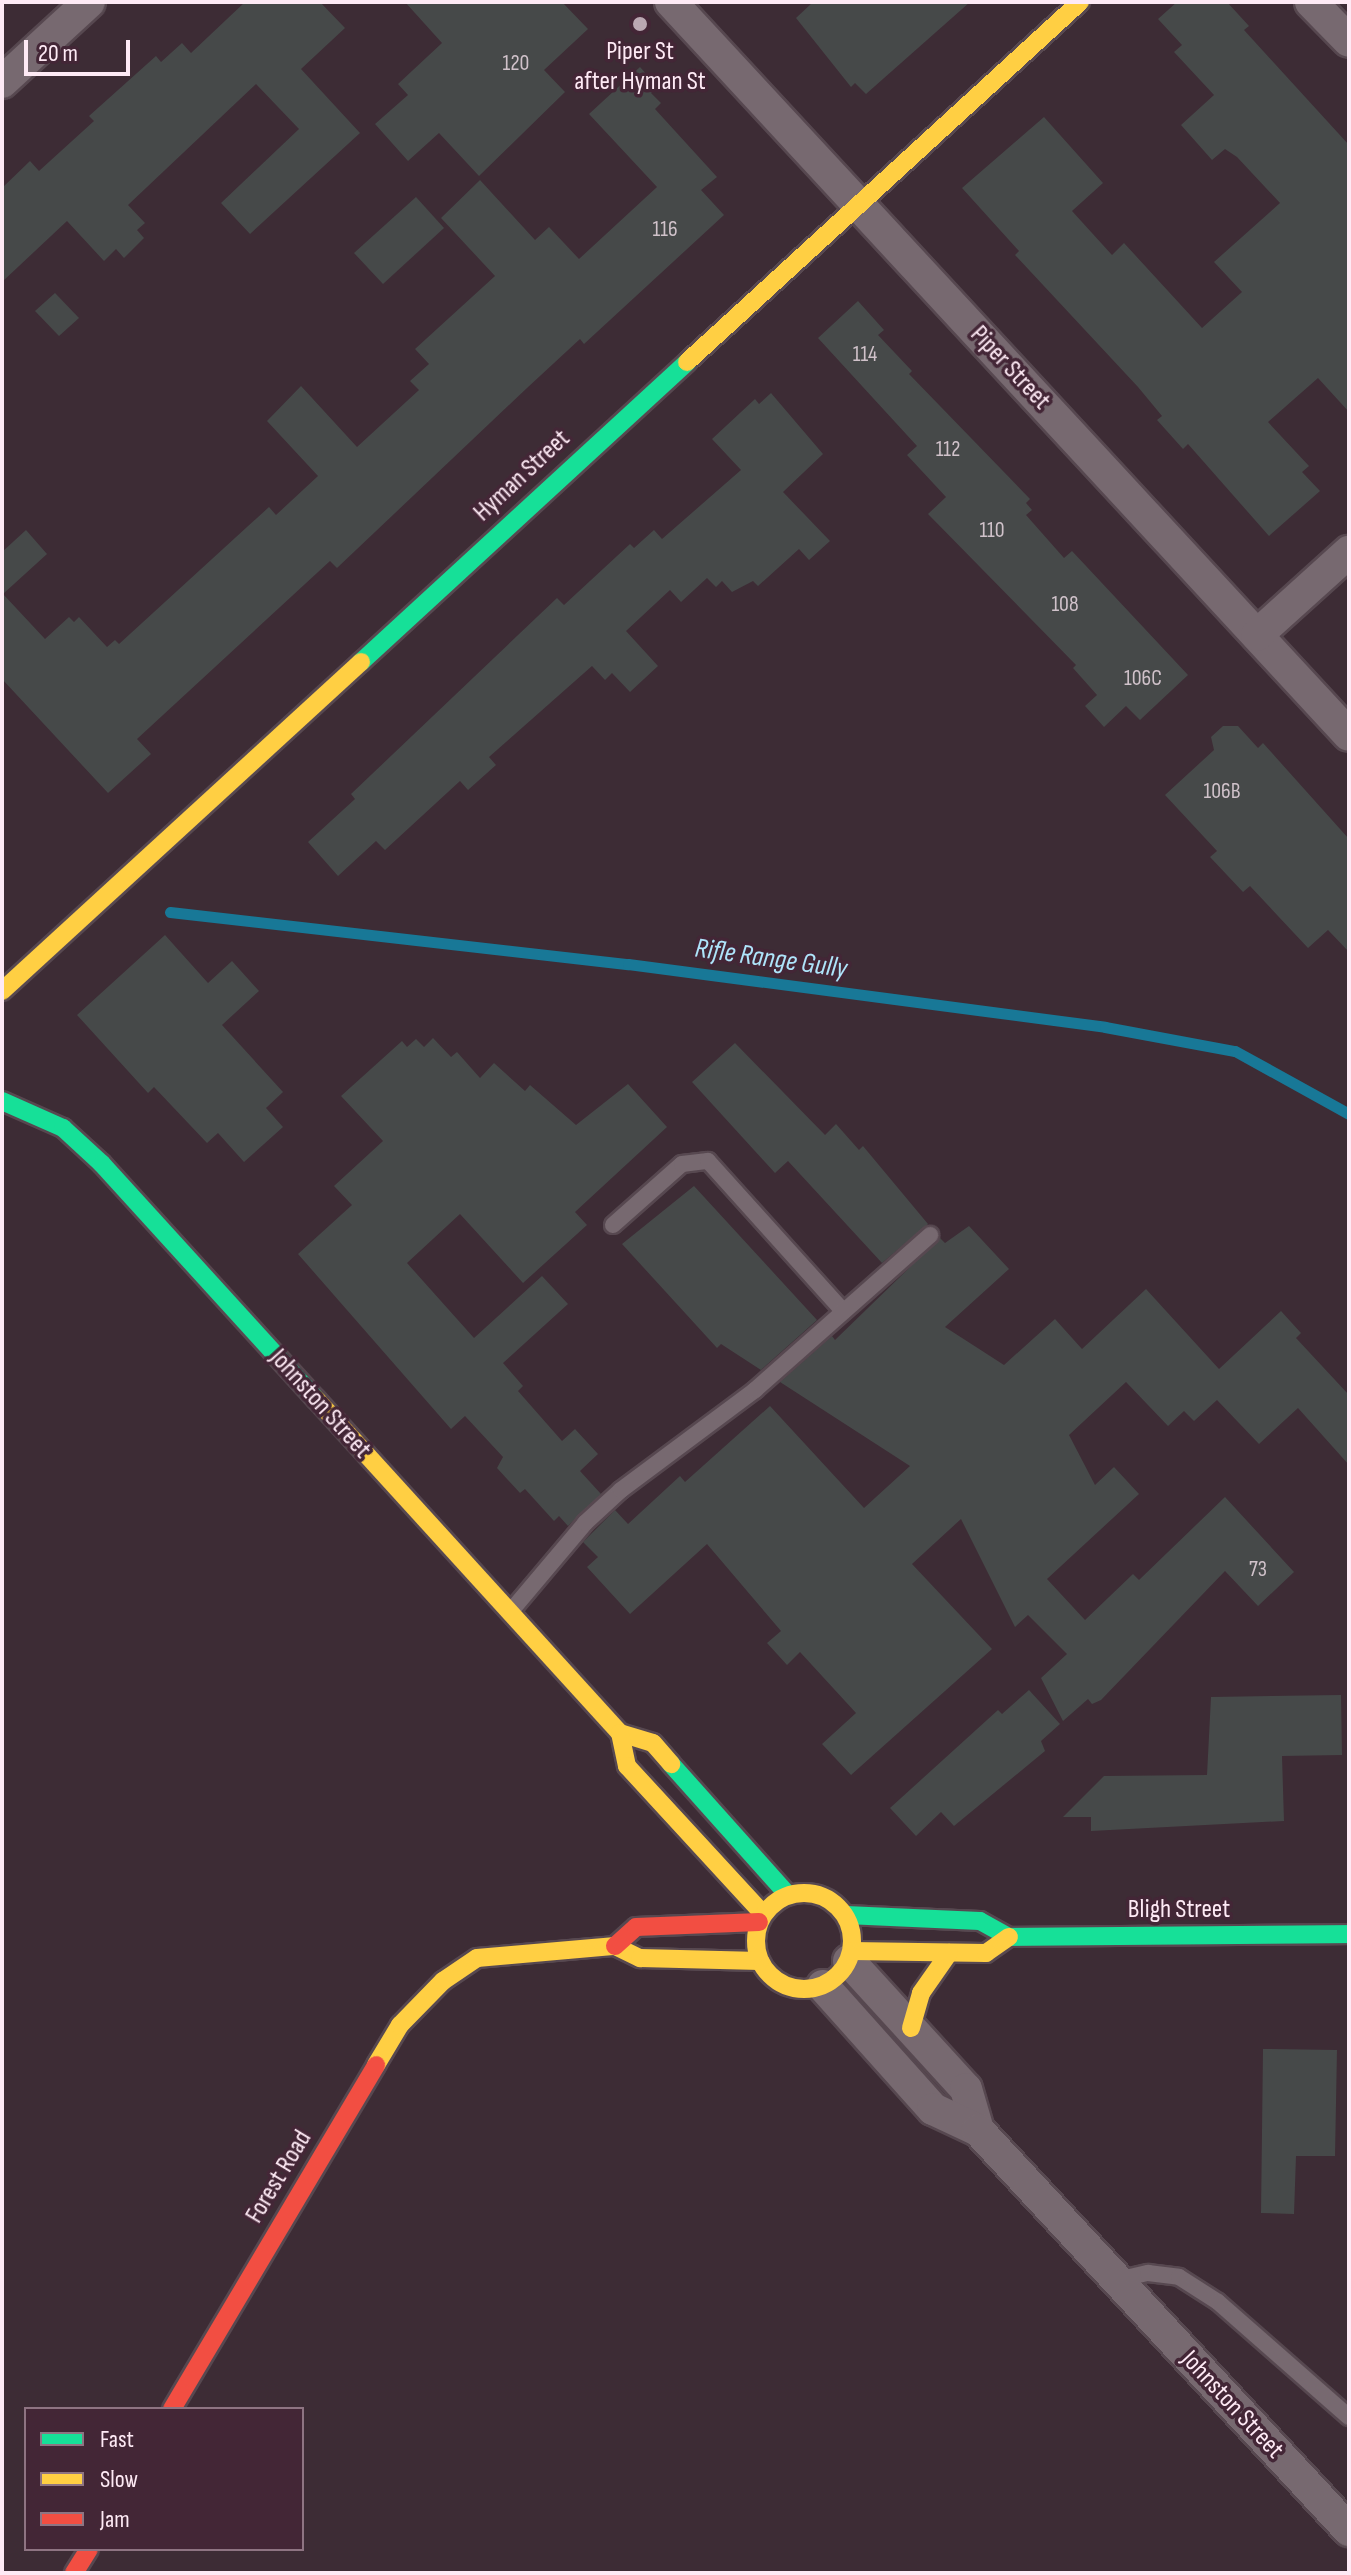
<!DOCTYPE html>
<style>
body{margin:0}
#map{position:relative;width:1351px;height:2575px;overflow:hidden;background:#3d2c35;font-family:"Sofia Sans Condensed",sans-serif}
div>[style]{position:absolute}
.stream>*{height:11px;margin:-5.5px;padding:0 5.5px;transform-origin:5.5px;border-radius:5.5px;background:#187897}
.building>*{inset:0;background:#464949}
.roads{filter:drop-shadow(2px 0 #574850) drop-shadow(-2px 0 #574850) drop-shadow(0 2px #574850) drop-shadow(0 -2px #574850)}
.lane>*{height:16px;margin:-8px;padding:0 8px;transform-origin:8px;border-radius:8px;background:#776970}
.street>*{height:32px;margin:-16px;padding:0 16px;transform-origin:16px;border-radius:16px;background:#776970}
.fast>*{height:18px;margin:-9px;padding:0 9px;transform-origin:9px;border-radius:9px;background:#16e098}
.slow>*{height:18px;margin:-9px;padding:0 9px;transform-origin:9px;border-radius:9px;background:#ffcf43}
.slow>.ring{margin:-9px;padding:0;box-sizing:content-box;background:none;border:18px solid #ffcf43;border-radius:50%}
.jam>*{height:18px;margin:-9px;padding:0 9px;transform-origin:9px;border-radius:9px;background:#f24e42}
.dots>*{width:22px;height:22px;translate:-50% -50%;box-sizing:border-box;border:4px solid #432636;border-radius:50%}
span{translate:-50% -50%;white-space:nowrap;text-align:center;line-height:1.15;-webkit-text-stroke:7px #432636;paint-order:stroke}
.number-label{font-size:22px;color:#d0c2ca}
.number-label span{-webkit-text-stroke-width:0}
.poi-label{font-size:26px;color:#feeaf5}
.street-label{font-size:26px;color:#feeaf5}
.water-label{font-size:28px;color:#aee4fa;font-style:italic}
.frame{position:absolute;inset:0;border:4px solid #feeaf5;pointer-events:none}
.legend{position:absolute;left:24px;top:2407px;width:280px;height:144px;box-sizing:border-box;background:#432636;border:2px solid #8e7482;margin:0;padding:10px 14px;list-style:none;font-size:24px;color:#feeaf5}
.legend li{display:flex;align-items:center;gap:16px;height:40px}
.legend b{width:40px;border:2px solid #8e7482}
.scale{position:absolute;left:24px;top:40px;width:106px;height:36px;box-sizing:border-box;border:4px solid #feeaf5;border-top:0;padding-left:10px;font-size:24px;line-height:28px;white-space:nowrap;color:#feeaf5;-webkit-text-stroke:6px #432636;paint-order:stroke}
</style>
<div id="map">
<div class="stream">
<div style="left:170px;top:912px;width:461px;rotate:6.5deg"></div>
<div style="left:628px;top:964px;width:481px;rotate:7.5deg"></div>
<div style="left:1105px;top:1027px;width:132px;rotate:10.5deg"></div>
<div style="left:1235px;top:1051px;width:130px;rotate:28.9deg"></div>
</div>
<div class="building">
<div style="clip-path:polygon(245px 2px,320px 2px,345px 28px,301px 69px,360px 133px,250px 234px,221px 203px,299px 129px,256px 84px,128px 205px,145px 223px,137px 230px,144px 238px,124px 258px,116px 249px,104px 261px,67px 221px,2px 282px,2px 188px,30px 161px,39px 171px,94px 121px,89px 116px,156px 56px,161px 62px,182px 43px,191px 53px)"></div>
<div style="clip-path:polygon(405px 2px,562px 2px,588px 29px,544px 70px,565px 92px,479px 176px,439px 133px,408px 161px,375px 124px,408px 95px,398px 84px,442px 43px)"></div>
<div style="clip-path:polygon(813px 2px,970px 2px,866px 94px,855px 83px,851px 87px,796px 18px)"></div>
<div style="clip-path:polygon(1177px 2px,1227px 2px,1249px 26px,1244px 30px,1349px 145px,1349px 412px,1318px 378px,1268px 422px,1309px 466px,1302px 472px,1320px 491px,1269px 536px,1188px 444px,1183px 449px,1157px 420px,1162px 416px,1138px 387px,1015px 255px,1019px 251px,962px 188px,1044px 117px,1103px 183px,1072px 211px,1112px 255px,1124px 243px,1202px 328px,1242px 292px,1214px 262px,1280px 203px,1237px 157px,1225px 149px,1212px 160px,1181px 125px,1214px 95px,1174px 52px,1182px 45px,1158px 19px)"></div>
<div style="clip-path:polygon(640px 67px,658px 87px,651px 93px,661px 103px,655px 109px,717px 177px,701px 190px,724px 215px,584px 344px,580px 339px,527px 388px,337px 568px,330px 561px,137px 739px,151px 754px,108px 793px,2px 679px,2px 552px,26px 530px,47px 554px,3px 594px,45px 639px,69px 617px,74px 622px,79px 617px,107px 647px,115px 640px,119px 644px,269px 507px,276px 515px,318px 476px,267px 421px,301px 386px,357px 447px,419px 390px,410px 381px,429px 364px,415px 349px,495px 276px,441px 218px,480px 180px,535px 240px,549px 227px,579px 259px,657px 187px,589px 114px)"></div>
<div style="clip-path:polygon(416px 197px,444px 228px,383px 284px,354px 253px)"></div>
<div style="clip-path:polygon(55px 293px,79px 318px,59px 336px,35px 311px)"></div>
<div style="clip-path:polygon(858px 301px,884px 330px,878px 335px,912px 371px,909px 374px,1030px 499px,1026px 503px,1032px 510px,1026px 515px,1064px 558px,1072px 551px,1188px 675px,1140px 720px,1126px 706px,1104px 727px,1085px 706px,1097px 695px,1073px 668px,1076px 665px,928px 514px,946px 497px,907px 455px,917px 446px,818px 338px)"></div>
<div style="clip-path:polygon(771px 393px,823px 454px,783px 492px,830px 541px,809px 560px,799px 549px,758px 586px,753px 581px,732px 592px,722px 581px,716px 587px,707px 578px,681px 602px,670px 590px,626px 631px,658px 666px,630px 692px,612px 673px,605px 680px,592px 666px,489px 757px,496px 765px,468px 790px,460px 781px,385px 850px,376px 841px,338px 876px,308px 842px,355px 799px,351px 794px,557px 598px,564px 605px,630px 544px,634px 548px,654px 530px,662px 539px,741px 470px,712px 439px,755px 399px,759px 404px)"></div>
<div style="clip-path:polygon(1223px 726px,1238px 726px,1258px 748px,1263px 743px,1349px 839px,1349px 952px,1328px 930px,1308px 948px,1250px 886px,1243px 892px,1210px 857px,1217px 851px,1165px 795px,1214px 750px,1211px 737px)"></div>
<div style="clip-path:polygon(165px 935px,208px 983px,232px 961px,259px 991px,222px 1025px,283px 1092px,266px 1108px,283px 1127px,244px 1162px,218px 1133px,207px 1143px,154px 1087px,148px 1093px,77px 1015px)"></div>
<div style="clip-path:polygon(433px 1038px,451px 1057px,457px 1052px,480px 1078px,494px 1063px,525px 1091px,530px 1085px,576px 1125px,628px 1084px,667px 1127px,575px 1212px,587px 1225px,523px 1283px,460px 1214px,407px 1263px,474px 1338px,542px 1276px,568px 1304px,503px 1363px,523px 1386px,518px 1391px,562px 1441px,575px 1429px,598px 1454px,580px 1471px,601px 1494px,568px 1526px,559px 1516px,554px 1521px,525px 1489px,520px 1493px,497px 1468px,503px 1457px,465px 1416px,451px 1429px,298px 1254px,352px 1205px,334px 1186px,383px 1141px,341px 1096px,402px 1041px,407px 1047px,416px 1039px,424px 1047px)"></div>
<div style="clip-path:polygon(735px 1043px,825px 1135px,836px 1124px,859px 1150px,863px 1146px,928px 1224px,882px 1263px,788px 1161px,775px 1173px,692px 1082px)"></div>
<div style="clip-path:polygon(694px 1186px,817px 1320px,761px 1370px,721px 1344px,717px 1348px,622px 1244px)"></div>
<div style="clip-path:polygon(969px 1226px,1009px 1269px,945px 1327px,1004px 1365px,1055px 1319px,1082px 1349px,1146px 1289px,1219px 1369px,1281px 1311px,1301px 1333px,1296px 1338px,1349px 1395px,1349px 1465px,1298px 1408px,1259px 1444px,1217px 1400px,1194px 1421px,1184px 1411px,1168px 1426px,1126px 1382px,1069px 1435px,1095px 1485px,1114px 1467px,1139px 1494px,1047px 1579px,1085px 1620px,1133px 1574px,1139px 1580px,1225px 1497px,1294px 1572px,1258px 1606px,1225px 1571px,1101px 1700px,1092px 1704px,1088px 1699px,1063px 1721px,1041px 1678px,1067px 1654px,1028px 1615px,1015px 1627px,961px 1519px,912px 1564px,992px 1649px,851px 1775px,822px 1744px,856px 1713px,800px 1652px,787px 1665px,767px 1643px,781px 1631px,707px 1544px,630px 1614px,587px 1567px,598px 1557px,583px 1542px,615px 1510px,628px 1524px,680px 1476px,685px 1482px,770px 1406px,864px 1508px,910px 1466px,780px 1382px,832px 1336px,835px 1340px,940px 1238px,945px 1243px)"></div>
<div style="clip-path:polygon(1029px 1690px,1060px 1724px,1041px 1741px,1045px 1751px,954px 1826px,941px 1812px,916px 1836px,890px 1808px,998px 1710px,1002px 1714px)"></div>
<div style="clip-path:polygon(1341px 1695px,1342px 1755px,1282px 1756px,1284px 1821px,1091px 1831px,1091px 1817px,1063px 1817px,1104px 1776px,1207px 1775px,1211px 1697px)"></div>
<div style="clip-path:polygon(1263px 2049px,1337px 2050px,1335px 2156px,1296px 2156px,1294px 2214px,1261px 2213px)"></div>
</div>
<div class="roads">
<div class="lane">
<div style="left:613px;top:1225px;width:92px;rotate:-41.5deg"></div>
<div style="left:682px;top:1164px;width:26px;rotate:-7deg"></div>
<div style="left:708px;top:1161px;width:202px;rotate:48deg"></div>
<div style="left:511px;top:1611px;width:115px;rotate:-49.9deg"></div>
<div style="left:585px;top:1523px;width:49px;rotate:-42.5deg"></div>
<div style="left:621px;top:1490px;width:167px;rotate:-36.7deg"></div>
<div style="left:755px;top:1390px;width:234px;rotate:-41.5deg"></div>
<div style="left:1117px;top:2280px;width:32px;rotate:-13deg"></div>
<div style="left:1148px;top:2273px;width:31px;rotate:7deg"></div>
<div style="left:1179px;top:2277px;width:46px;rotate:32.7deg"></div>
<div style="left:1218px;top:2302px;width:174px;rotate:41.3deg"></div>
</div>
<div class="street">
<div style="left:671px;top:2px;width:998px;rotate:47.23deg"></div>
<div style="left:1311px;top:2px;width:54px;rotate:45.7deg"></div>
<div style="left:2px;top:82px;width:118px;rotate:-42.6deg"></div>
<div style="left:1257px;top:635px;width:124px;rotate:-42.1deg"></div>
<div style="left:849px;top:1961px;width:173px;rotate:47.6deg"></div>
<div style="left:966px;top:2089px;width:43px;rotate:73.7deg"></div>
<div style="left:823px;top:1986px;width:165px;rotate:48.2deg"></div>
<div style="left:933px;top:2109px;width:50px;rotate:25deg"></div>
<div style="left:978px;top:2130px;width:546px;rotate:47.15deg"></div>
</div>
<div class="fast">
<div style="left:361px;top:662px;width:443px;rotate:-42.6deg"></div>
<div style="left:2px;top:1101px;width:67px;rotate:23.9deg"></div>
<div style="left:63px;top:1128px;width:53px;rotate:42.7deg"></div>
<div style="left:102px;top:1164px;width:318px;rotate:47.7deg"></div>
<div style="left:671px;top:1764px;width:176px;rotate:48.2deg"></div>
<div style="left:846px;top:1915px;width:134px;rotate:2.6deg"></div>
<div style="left:980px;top:1921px;width:33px;rotate:29deg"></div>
<div style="left:1009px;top:1937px;width:340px;rotate:-0.5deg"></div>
</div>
<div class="slow">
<div style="left:687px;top:362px;width:533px;rotate:-42.49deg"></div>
<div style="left:2px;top:991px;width:487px;rotate:-42.5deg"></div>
<div style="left:316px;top:1399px;width:452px;rotate:47.7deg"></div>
<div style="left:620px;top:1733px;width:34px;rotate:17deg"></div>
<div style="left:653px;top:1743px;width:28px;rotate:49deg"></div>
<div style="left:620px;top:1733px;width:34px;rotate:78deg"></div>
<div style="left:627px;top:1766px;width:201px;rotate:47.4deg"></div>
<div class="ring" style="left:756px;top:1893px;width:78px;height:78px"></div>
<div style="left:852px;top:1951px;width:134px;rotate:0.9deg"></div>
<div style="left:986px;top:1953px;width:28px;rotate:-35deg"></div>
<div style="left:911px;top:2028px;width:36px;rotate:-74deg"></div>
<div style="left:921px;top:1993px;width:49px;rotate:-55deg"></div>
<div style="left:376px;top:2065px;width:47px;rotate:-59deg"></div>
<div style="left:400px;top:2025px;width:62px;rotate:-45.7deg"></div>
<div style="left:443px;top:1981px;width:41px;rotate:-34.1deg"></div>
<div style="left:477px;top:1958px;width:139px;rotate:-5deg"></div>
<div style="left:615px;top:1946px;width:28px;rotate:26deg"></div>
<div style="left:640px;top:1958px;width:120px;rotate:1.4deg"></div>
</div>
<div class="jam">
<div style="left:615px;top:1946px;width:28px;rotate:-42deg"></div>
<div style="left:636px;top:1927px;width:123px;rotate:-2.3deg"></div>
<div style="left:172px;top:2409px;width:400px;rotate:-59.3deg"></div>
<div style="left:74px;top:2573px;width:28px;rotate:-58deg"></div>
</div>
</div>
<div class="dots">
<div style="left:640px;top:24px;background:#baa8b2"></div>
</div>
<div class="number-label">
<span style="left:516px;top:64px">120</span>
<span style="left:665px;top:230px">116</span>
<span style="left:865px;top:355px">114</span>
<span style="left:948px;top:450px">112</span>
<span style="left:992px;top:531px">110</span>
<span style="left:1065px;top:605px">108</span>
<span style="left:1143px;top:679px">106C</span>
<span style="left:1222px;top:792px">106B</span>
<span style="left:1258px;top:1570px">73</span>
</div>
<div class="poi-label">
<span style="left:640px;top:67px">Piper St<br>after Hyman St</span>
</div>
<div class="street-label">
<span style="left:1010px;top:368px;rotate:47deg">Piper Street</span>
<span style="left:522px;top:476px;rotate:-43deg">Hyman Street</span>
<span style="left:320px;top:1404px;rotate:48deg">Johnston Street</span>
<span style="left:1179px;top:1910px">Bligh Street</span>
<span style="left:279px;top:2177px;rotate:-59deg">Forest Road</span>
<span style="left:1232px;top:2405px;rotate:47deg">Johnston Street</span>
</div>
<div class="water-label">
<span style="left:771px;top:959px;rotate:8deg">Rifle Range Gully</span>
</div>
<div class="frame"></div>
<ul class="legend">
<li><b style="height:10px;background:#16e098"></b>Fast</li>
<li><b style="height:10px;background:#ffcf43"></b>Slow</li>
<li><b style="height:10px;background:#f24e42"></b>Jam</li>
</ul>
<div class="scale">20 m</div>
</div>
